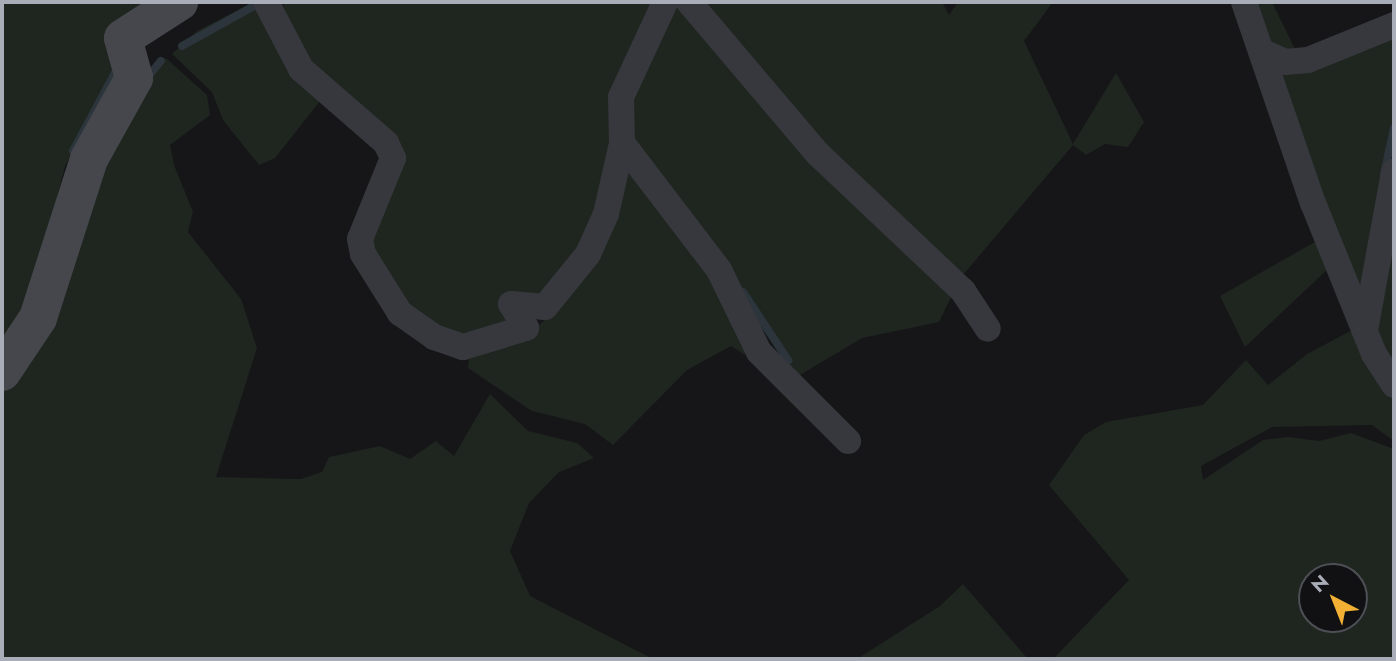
<!DOCTYPE html>
<style>
body{margin:0}
#map{position:relative;width:1396px;height:661px;overflow:hidden;background:#161618;font-family:Jost,sans-serif}
div>[style]{position:absolute}
.green>*{inset:0;background:#1e261f}
.stream>*{height:8px;margin:-4px;padding:0 4px;transform-origin:4px;border-radius:4px;background:#2c353c}
.street>*{height:26px;margin:-13px;padding:0 13px;transform-origin:13px;border-radius:13px;background:#37383d}
.secondary>*{height:38px;margin:-19px;padding:0 19px;transform-origin:19px;border-radius:19px;background:#45474d}
span{translate:-50% -50%;white-space:nowrap;text-align:center;line-height:1.15;-webkit-text-stroke:6px #111113;paint-order:stroke}
.frame{position:absolute;inset:0;border:4px solid #a8adb8;pointer-events:none}
.north{position:absolute;left:1298px;top:563px;width:70px;height:70px;box-sizing:border-box;background:#111113;border:2px solid #4d4f55;border-radius:50%;rotate:318deg;font-size:19px;font-weight:700;line-height:28px;text-align:center;color:#a8adb8}
.north::after{content:'';display:block;margin:auto;width:24px;height:32px;background:#f2b134;clip-path:polygon(50% 0,100% 100%,50% 72%,0 100%)}
</style>
<div id="map">
<div class="green">
<div style="clip-path:polygon(2px 2px,139px 2px,148px 24px,65px 166px,36px 282px,2px 351px)"></div>
<div style="clip-path:polygon(254px 2px,324px 96px,275px 158px,259px 165px,223px 120px,212px 92px,172px 54px,197px 31px)"></div>
<div style="clip-path:polygon(282px 2px,658px 2px,615px 121px,592px 229px,536px 309px,466px 337px,411px 314px,367px 245px,398px 159px,307px 71px)"></div>
<div style="clip-path:polygon(673px 2px,953px 293px,939px 322px,862px 338px,800px 375px,782px 357px,628px 136px,627px 98px)"></div>
<div style="clip-path:polygon(699px 2px,942px 2px,949px 15px,958px 2px,1053px 2px,1024px 41px,1073px 144px,1116px 73px,1144px 122px,1128px 147px,1105px 144px,1086px 155px,1073px 145px,962px 276px,828px 150px)"></div>
<div style="clip-path:polygon(1249px 2px,1272px 2px,1297px 53px,1277px 53px)"></div>
<div style="clip-path:polygon(1394px 34px,1394px 138px,1367px 313px,1274px 64px)"></div>
<div style="clip-path:polygon(159px 59px,167px 59px,207px 95px,210px 115px,170px 145px,174px 165px,193px 212px,188px 232px,241px 299px,257px 348px,216px 477px,301px 479px,322px 472px,329px 457px,380px 446px,410px 459px,436px 441px,454px 456px,490px 394px,528px 431px,577px 443px,594px 458px,559px 472px,529px 503px,510px 551px,530px 596px,653px 659px,2px 659px,2px 390px,124px 103px)"></div>
<div style="clip-path:polygon(628px 164px,685px 238px,769px 370px,731px 346px,687px 370px,613px 445px,585px 424px,532px 411px,468px 368px,469px 358px,534px 330px,555px 310px)"></div>
<div style="clip-path:polygon(1394px 191px,1394px 370px,1374px 330px)"></div>
<div style="clip-path:polygon(1320px 239px,1329px 268px,1245px 347px,1220px 296px)"></div>
<div style="clip-path:polygon(evenodd,1356px 328px,1394px 396px,1394px 441px,1372px 425px,1272px 427px,1201px 466px,1203px 480px,1263px 440px,1288px 437px,1319px 441px,1351px 433px,1394px 449px,1394px 659px,1053px 659px,1129px 580px,1049px 485px,1084px 435px,1106px 422px,1203px 405px,1246px 360px,1268px 385px,1307px 354px,1356px 328px,1312px 577px,1354px 577px,1354px 619px,1312px 619px,1312px 577px)"></div>
<div style="clip-path:polygon(963px 584px,1028px 659px,857px 659px,940px 606px)"></div>
</div>
<div class="stream">
<div style="left:182px;top:46px;width:90px;rotate:-29.1deg"></div>
<div style="left:147px;top:78px;width:22px;rotate:-51deg"></div>
<div style="left:73px;top:151px;width:95px;rotate:-61.8deg"></div>
<div style="left:1384px;top:174px;width:47px;rotate:-77.7deg"></div>
<div style="left:743px;top:292px;width:82px;rotate:56.5deg"></div>
</div>
<div class="street">
<div style="left:266px;top:2px;width:76px;rotate:62.4deg"></div>
<div style="left:301px;top:69px;width:113px;rotate:41deg"></div>
<div style="left:386px;top:143px;width:17px;rotate:65deg"></div>
<div style="left:393px;top:158px;width:87px;rotate:112.2deg"></div>
<div style="left:360px;top:239px;width:15px;rotate:79deg"></div>
<div style="left:363px;top:254px;width:70px;rotate:57.9deg"></div>
<div style="left:400px;top:313px;width:42px;rotate:35.2deg"></div>
<div style="left:434px;top:337px;width:31px;rotate:19deg"></div>
<div style="left:463px;top:347px;width:66px;rotate:-16.8deg"></div>
<div style="left:526px;top:328px;width:28px;rotate:-122deg"></div>
<div style="left:511px;top:304px;width:34px;rotate:5deg"></div>
<div style="left:545px;top:307px;width:68px;rotate:-50.9deg"></div>
<div style="left:588px;top:254px;width:44px;rotate:-65.8deg"></div>
<div style="left:606px;top:214px;width:73px;rotate:-77.3deg"></div>
<div style="left:622px;top:143px;width:46px;rotate:-91.2deg"></div>
<div style="left:621px;top:97px;width:105px;rotate:-65.1deg"></div>
<div style="left:689px;top:2px;width:198px;rotate:49.7deg"></div>
<div style="left:817px;top:153px;width:201px;rotate:43.4deg"></div>
<div style="left:963px;top:291px;width:45px;rotate:56.7deg"></div>
<div style="left:1244px;top:2px;width:213px;rotate:71.1deg"></div>
<div style="left:1313px;top:203px;width:163px;rotate:68deg"></div>
<div style="left:1374px;top:354px;width:37px;rotate:57deg"></div>
<div style="left:1265px;top:53px;width:22px;rotate:24deg"></div>
<div style="left:1285px;top:62px;width:23px;rotate:-5deg"></div>
<div style="left:1308px;top:60px;width:93px;rotate:-22.1deg"></div>
<div style="left:622px;top:143px;width:160px;rotate:52.6deg"></div>
<div style="left:719px;top:270px;width:91px;rotate:64deg"></div>
<div style="left:759px;top:352px;width:126px;rotate:45deg"></div>
<div style="left:1366px;top:325px;width:156px;rotate:-79.6deg"></div>
</div>
<div class="secondary">
<div style="left:2px;top:372px;width:65px;rotate:-56.3deg"></div>
<div style="left:38px;top:318px;width:167px;rotate:-72.2deg"></div>
<div style="left:89px;top:159px;width:93px;rotate:-60.9deg"></div>
<div style="left:134px;top:78px;width:41px;rotate:-105.4deg"></div>
<div style="left:123px;top:38px;width:67px;rotate:-32.7deg"></div>
</div>
<div class="frame"></div>
<div class="north">N</div>
</div>
